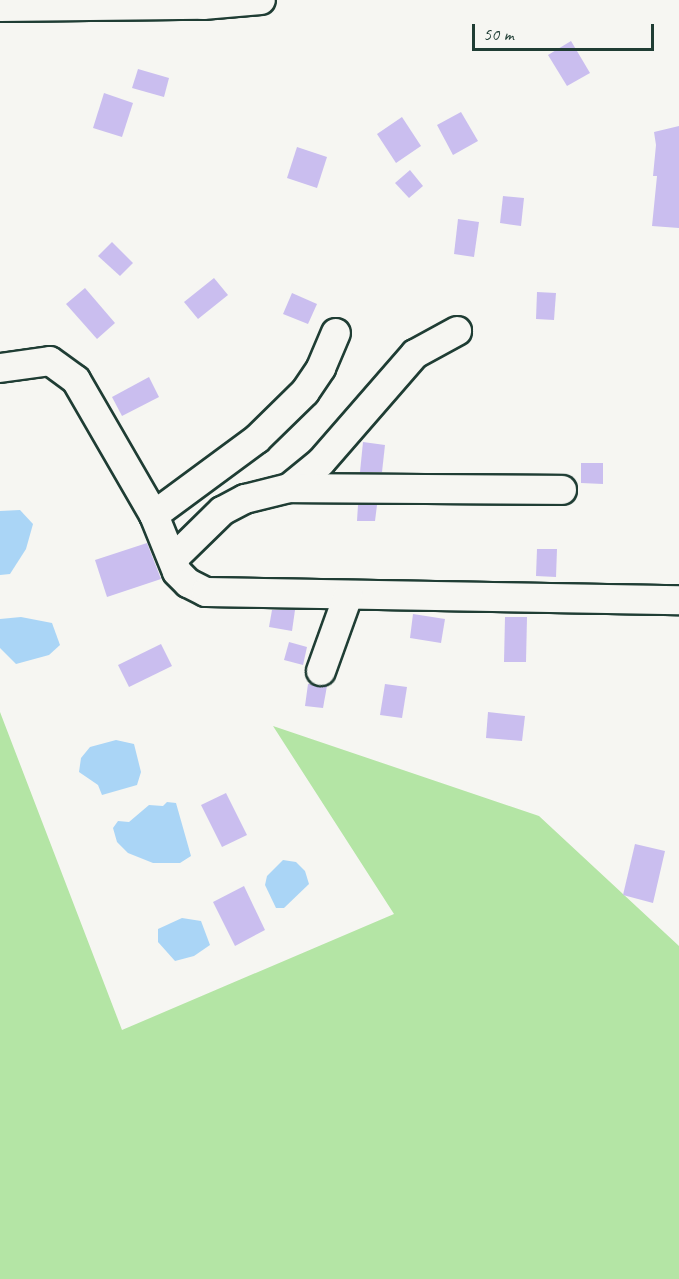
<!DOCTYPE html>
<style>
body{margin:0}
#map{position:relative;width:679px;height:1279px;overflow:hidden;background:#f6f6f2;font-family:Caveat,sans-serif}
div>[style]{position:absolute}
.green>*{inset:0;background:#b4e5a5}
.water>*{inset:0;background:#aad5f6}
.building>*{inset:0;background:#cabeef}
.roads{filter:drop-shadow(2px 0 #1f3d34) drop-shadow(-2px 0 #1f3d34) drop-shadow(0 2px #1f3d34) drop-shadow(0 -2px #1f3d34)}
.minor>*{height:28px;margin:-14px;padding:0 14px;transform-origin:14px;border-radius:14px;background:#f6f6f2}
span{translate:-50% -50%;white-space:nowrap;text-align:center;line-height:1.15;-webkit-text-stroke:4.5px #f6f6f2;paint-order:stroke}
.scale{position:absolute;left:472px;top:24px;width:182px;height:27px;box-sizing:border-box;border:3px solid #1f3d34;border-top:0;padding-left:8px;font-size:18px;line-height:21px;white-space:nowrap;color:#1f3d34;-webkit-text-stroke:4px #f6f6f2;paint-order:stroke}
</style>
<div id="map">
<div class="green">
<div style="clip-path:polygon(0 712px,122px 1030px,394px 914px,273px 726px,539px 816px,679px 946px,679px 1279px,0 1279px)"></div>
</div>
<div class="water">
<div style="clip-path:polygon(20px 510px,33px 524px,26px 549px,10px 574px,0 575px,0 511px)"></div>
<div style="clip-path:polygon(21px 617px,52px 623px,60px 645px,49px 655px,16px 664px,0 648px,0 619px)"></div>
<div style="clip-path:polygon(116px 740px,134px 744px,141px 772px,137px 785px,102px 795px,98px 785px,79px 772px,81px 758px,90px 747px)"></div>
<div style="clip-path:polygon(167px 802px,176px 803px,191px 856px,180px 863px,153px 863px,128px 853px,117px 842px,113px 828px,118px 821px,129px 822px,149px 805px,163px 806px)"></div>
<div style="clip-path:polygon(283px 860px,296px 862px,305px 871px,309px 884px,284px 908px,276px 908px,265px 885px,267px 876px)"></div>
<div style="clip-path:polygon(182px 918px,201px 921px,210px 945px,194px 956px,175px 961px,158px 942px,158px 929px)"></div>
</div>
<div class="building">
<div style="clip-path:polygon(571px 41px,590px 73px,567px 86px,548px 55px)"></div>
<div style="clip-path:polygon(138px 69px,169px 78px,164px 97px,132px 88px)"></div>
<div style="clip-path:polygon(104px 93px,133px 103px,122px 137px,93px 128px)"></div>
<div style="clip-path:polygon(461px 112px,478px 141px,453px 155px,437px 125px)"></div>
<div style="clip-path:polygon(402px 117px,421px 146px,396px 163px,377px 134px)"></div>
<div style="clip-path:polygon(679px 126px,679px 228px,652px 226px,657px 176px,653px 176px,656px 145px,654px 132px)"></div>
<div style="clip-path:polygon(297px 147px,327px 157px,317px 188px,287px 178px)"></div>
<div style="clip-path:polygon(410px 170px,423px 186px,409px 198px,395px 183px)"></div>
<div style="clip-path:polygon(503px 196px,524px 198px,521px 226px,500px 223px)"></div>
<div style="clip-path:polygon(458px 219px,479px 222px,474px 257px,454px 254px)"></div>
<div style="clip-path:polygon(112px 242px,133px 263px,120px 276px,98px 256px)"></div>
<div style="clip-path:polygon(214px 278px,228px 295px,198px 319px,184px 302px)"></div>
<div style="clip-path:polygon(85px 288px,115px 323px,97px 339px,66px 304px)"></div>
<div style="clip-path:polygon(537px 292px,556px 293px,554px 320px,536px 319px)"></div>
<div style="clip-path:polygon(292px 293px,317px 304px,308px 324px,283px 314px)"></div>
<div style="clip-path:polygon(149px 377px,159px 397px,122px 416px,112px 397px)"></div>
<div style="clip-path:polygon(363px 442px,385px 445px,382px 472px,360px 472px)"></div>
<div style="clip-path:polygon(581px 463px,603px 463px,603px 484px,581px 483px)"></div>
<div style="clip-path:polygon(358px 505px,377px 505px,375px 521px,357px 521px)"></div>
<div style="clip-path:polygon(147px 543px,161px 579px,107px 597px,95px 560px)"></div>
<div style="clip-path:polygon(537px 549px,557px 549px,556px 577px,536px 576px)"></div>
<div style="clip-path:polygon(272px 610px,295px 610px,292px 631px,269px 627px)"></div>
<div style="clip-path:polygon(413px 614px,445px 619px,441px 643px,410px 638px)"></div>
<div style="clip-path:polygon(505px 617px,527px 617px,526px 662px,504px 662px)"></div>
<div style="clip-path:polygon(289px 642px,307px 647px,303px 665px,284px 660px)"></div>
<div style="clip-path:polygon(161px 644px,172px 666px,129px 687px,118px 665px)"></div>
<div style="clip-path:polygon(308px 684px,327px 686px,323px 708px,305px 706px)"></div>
<div style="clip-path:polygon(385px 684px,407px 687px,402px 718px,380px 715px)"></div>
<div style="clip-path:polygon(488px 712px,525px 716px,522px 741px,486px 738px)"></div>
<div style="clip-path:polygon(226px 793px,247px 835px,222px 847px,201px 805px)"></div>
<div style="clip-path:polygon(635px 844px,665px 851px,653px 903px,623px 895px)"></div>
<div style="clip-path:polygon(244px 886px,265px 930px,235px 946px,213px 902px)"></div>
</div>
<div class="roads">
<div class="minor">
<div style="left:0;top:7px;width:203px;rotate:-0.6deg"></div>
<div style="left:203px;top:5px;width:58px;rotate:-4.9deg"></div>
<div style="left:0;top:368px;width:50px;rotate:-8deg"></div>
<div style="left:50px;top:361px;width:32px;rotate:36deg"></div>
<div style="left:76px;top:380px;width:156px;rotate:60deg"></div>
<div style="left:154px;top:515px;width:61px;rotate:68deg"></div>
<div style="left:177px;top:572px;width:16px;rotate:45deg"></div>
<div style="left:188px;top:583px;width:20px;rotate:27deg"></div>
<div style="left:206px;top:592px;width:473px;rotate:1deg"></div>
<div style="left:289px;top:488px;width:41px;rotate:-39.1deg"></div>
<div style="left:321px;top:462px;width:143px;rotate:-49deg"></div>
<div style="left:415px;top:354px;width:48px;rotate:-28.7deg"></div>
<div style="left:154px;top:515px;width:128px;rotate:-36.4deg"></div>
<div style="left:257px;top:439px;width:67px;rotate:-44.4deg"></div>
<div style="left:305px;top:392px;width:29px;rotate:-56deg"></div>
<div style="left:321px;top:368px;width:38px;rotate:-67deg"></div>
<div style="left:174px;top:558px;width:67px;rotate:-44.4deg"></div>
<div style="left:222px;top:511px;width:26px;rotate:-28deg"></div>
<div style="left:245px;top:499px;width:45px;rotate:-14deg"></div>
<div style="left:289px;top:488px;width:273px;rotate:0.4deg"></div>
<div style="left:321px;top:671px;width:80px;rotate:-70.2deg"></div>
</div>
</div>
<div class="scale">50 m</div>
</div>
